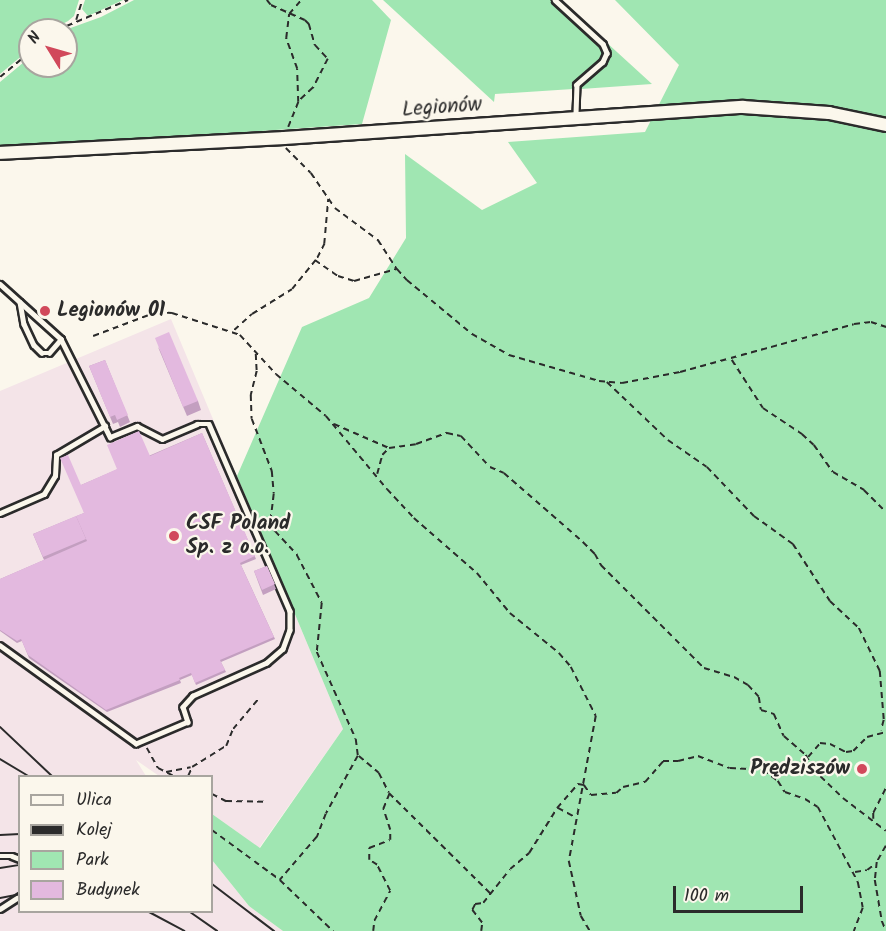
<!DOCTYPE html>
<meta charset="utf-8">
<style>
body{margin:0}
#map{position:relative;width:886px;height:931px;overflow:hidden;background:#fbf7ec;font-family:Kalam,sans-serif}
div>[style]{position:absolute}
.built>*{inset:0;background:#f4e4e8}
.green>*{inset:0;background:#a0e6b2}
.path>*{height:1.5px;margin-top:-0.75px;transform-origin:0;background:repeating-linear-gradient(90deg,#2b2b2b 0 6px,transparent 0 10.5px)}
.roads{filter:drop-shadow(2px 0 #2b2b2b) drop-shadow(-2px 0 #2b2b2b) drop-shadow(0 2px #2b2b2b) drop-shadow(0 -2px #2b2b2b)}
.lane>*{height:4.5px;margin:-2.25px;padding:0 2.25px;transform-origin:2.25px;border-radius:2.25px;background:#fbf7ec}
.secondary>*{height:12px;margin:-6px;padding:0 6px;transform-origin:6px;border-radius:6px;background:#fbf7ec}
.rail>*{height:2px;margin:-1px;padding:0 1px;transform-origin:1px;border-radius:1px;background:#2b2b2b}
.wall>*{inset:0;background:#c39fc0}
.building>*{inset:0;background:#e3b9df}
.dots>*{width:16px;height:16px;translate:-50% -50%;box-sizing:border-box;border:3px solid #fbf7ec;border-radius:50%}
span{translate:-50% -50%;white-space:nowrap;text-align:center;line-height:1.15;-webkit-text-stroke:4.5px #fbf7ec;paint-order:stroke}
.street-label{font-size:21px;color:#2b2b2b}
.poi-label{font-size:21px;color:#2b2b2b;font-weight:700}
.left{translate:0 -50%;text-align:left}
.right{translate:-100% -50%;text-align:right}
.legend{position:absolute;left:18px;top:775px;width:195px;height:138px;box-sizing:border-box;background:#fbf7ec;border:2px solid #a8a59f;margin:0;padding:8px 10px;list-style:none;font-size:18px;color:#2b2b2b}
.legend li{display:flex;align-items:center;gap:12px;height:30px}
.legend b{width:30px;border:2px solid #a8a59f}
.north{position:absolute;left:18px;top:18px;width:60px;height:60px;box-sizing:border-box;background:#fbf7ec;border:2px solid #a8a59f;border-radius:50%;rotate:307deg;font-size:16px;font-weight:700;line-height:24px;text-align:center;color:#2b2b2b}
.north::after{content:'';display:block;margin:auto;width:21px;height:27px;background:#d1495b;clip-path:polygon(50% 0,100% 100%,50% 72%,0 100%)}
.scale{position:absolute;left:673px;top:886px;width:130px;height:27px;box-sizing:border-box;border:3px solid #2b2b2b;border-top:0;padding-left:8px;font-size:18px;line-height:21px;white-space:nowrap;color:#2b2b2b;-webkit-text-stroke:4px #fbf7ec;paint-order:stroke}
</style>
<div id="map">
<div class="built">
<div style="clip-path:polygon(171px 319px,343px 729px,259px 848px,212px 814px,212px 776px,159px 776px,136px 760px,146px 776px,20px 776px,20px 912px,212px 912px,212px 860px,249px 906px,283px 931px,0 931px,0 391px)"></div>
</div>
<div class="green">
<div style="clip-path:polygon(0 0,79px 0,74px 16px,68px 21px,52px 30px,30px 30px,30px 49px,0 74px)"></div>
<div style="clip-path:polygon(85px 0,123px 0,88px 16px,82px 9px)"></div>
<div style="clip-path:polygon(134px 0,372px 0,391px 20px,362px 124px,0 149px,0 82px,30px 57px,30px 66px,66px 66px,65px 30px,101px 17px)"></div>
<div style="clip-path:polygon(383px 0,551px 0,602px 47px,605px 54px,602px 60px,575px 83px,573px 89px,495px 94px,494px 102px)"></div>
<div style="clip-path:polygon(557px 0,560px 0,652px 84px,581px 89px,579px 86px,603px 64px,611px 51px)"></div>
<div style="clip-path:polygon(615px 0,886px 0,886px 931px,283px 931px,249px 906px,212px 860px,212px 814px,260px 848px,343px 729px,237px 476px,302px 327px,369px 298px,406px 238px,405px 154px,482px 210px,537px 183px,508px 142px,645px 132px,679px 65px)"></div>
</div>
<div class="path">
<div style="left:267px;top:0;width:6px;rotate:51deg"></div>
<div style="left:271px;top:5px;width:37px;rotate:24deg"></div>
<div style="left:305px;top:20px;width:6px;rotate:45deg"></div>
<div style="left:309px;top:24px;width:22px;rotate:74deg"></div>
<div style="left:315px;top:45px;width:19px;rotate:47deg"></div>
<div style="left:328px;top:59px;width:33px;rotate:117deg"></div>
<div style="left:313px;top:88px;width:19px;rotate:137deg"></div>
<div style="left:76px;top:20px;width:21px;rotate:-73deg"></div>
<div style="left:57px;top:30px;width:77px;rotate:-22.9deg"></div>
<div style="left:0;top:77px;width:39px;rotate:-40deg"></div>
<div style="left:288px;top:127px;width:27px;rotate:-68deg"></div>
<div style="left:298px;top:102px;width:33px;rotate:-92deg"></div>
<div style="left:297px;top:69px;width:33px;rotate:-110deg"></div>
<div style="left:286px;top:38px;width:24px;rotate:-83deg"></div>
<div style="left:289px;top:14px;width:18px;rotate:-49deg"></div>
<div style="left:286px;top:148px;width:35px;rotate:45deg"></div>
<div style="left:311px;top:173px;width:42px;rotate:55.6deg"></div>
<div style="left:335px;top:208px;width:54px;rotate:36.7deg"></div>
<div style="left:378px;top:240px;width:35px;rotate:57deg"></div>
<div style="left:397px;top:269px;width:15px;rotate:48deg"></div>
<div style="left:407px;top:280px;width:85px;rotate:39.7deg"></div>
<div style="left:472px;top:334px;width:43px;rotate:29.6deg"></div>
<div style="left:509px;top:355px;width:94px;rotate:16.1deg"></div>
<div style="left:599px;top:381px;width:23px;rotate:5deg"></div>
<div style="left:622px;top:383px;width:59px;rotate:-10.7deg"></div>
<div style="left:680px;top:372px;width:180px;rotate:-15.4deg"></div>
<div style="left:854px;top:324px;width:17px;rotate:-7deg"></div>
<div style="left:871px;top:322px;width:16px;rotate:18deg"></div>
<div style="left:315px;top:260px;width:28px;rotate:35deg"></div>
<div style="left:338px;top:276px;width:17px;rotate:17deg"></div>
<div style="left:354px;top:281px;width:44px;rotate:-15.9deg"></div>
<div style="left:234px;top:330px;width:24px;rotate:-42deg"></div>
<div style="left:252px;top:314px;width:47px;rotate:-32deg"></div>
<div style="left:292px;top:289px;width:40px;rotate:-51deg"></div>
<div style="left:317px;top:258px;width:16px;rotate:-63deg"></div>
<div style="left:324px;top:244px;width:45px;rotate:-84.9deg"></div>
<div style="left:93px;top:336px;width:68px;rotate:-20.6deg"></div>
<div style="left:157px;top:312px;width:15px;rotate:4deg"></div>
<div style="left:172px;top:313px;width:71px;rotate:17.9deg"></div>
<div style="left:240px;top:335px;width:53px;rotate:47.3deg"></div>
<div style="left:276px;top:374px;width:65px;rotate:40deg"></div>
<div style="left:326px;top:416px;width:95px;rotate:50.1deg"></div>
<div style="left:387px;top:489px;width:40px;rotate:47deg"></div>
<div style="left:414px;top:518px;width:84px;rotate:41.1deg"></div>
<div style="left:477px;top:573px;width:52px;rotate:50.5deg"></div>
<div style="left:510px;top:613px;width:63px;rotate:39.2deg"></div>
<div style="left:559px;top:653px;width:18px;rotate:49deg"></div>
<div style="left:571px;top:667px;width:55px;rotate:63deg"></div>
<div style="left:596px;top:716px;width:147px;rotate:100.5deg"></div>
<div style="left:569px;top:861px;width:56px;rotate:77.7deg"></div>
<div style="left:581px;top:916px;width:17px;rotate:59deg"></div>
<div style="left:256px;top:354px;width:17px;rotate:87deg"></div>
<div style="left:257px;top:371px;width:25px;rotate:104deg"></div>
<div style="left:251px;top:395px;width:24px;rotate:88deg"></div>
<div style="left:252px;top:419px;width:56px;rotate:69deg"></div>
<div style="left:272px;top:471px;width:23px;rotate:85deg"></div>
<div style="left:274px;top:494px;width:25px;rotate:97deg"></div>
<div style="left:271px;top:519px;width:13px;rotate:72deg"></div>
<div style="left:275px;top:531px;width:33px;rotate:47deg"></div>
<div style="left:297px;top:555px;width:54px;rotate:62.5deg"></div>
<div style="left:322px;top:603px;width:49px;rotate:95.8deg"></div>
<div style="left:317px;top:652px;width:95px;rotate:65.9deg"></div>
<div style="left:356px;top:739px;width:17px;rotate:83deg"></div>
<div style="left:358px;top:756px;width:66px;rotate:118.9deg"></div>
<div style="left:326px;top:814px;width:25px;rotate:111deg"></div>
<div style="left:317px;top:837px;width:57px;rotate:130.7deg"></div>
<div style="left:732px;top:360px;width:57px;rotate:57.1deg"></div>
<div style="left:763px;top:408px;width:47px;rotate:33.7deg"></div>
<div style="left:802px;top:434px;width:16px;rotate:43deg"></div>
<div style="left:814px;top:445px;width:33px;rotate:55deg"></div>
<div style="left:833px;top:472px;width:36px;rotate:30deg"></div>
<div style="left:864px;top:490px;width:31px;rotate:45deg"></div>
<div style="left:607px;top:382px;width:84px;rotate:43.6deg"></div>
<div style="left:668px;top:440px;width:47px;rotate:34.7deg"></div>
<div style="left:707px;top:467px;width:68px;rotate:46.2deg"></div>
<div style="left:754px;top:516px;width:48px;rotate:35.7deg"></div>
<div style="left:793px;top:544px;width:68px;rotate:57deg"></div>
<div style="left:830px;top:601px;width:40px;rotate:43deg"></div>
<div style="left:859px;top:628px;width:48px;rotate:64deg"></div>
<div style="left:880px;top:671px;width:49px;rotate:85.3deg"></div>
<div style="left:884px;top:720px;width:11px;rotate:105deg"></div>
<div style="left:334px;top:424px;width:60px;rotate:23.6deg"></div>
<div style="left:389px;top:448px;width:27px;rotate:-8deg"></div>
<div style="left:416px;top:444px;width:33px;rotate:-20deg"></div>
<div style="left:447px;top:433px;width:14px;rotate:12deg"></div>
<div style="left:461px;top:436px;width:42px;rotate:46.9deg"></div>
<div style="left:490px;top:467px;width:15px;rotate:23deg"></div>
<div style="left:504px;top:473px;width:105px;rotate:41.1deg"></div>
<div style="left:583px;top:542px;width:17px;rotate:45deg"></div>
<div style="left:595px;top:554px;width:13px;rotate:61deg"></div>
<div style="left:601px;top:565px;width:146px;rotate:45deg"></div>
<div style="left:704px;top:668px;width:31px;rotate:17deg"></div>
<div style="left:734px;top:677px;width:16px;rotate:30deg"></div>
<div style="left:748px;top:685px;width:16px;rotate:47deg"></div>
<div style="left:759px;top:697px;width:13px;rotate:81deg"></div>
<div style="left:761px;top:710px;width:14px;rotate:17deg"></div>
<div style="left:774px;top:714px;width:24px;rotate:66deg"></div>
<div style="left:784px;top:736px;width:29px;rotate:41deg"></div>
<div style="left:806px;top:755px;width:16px;rotate:63deg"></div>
<div style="left:813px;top:769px;width:42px;rotate:44deg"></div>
<div style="left:843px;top:798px;width:54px;rotate:37.5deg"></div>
<div style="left:377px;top:474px;width:20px;rotate:-75deg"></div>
<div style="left:382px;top:455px;width:8px;rotate:-45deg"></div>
<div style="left:147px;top:748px;width:23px;rotate:61deg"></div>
<div style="left:158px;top:768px;width:18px;rotate:27deg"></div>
<div style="left:359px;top:756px;width:26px;rotate:40deg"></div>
<div style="left:379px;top:773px;width:22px;rotate:63deg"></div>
<div style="left:389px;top:793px;width:144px;rotate:44.7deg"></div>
<div style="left:808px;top:757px;width:18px;rotate:-49deg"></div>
<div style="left:820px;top:743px;width:10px;rotate:6deg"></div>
<div style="left:830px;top:744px;width:18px;rotate:27deg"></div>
<div style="left:846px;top:752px;width:7px;rotate:-8deg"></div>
<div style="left:853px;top:751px;width:20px;rotate:-45deg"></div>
<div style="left:867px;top:737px;width:20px;rotate:-15deg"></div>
<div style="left:166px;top:772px;width:25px;rotate:-11deg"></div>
<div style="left:122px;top:776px;width:22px"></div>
<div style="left:188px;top:776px;width:10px;rotate:-66deg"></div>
<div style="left:192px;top:767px;width:40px;rotate:-32deg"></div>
<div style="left:226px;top:746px;width:18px;rotate:-68deg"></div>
<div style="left:233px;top:729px;width:38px;rotate:-50deg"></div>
<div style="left:212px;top:794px;width:16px;rotate:27deg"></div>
<div style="left:226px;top:801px;width:39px;rotate:1deg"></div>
<div style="left:558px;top:808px;width:19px;rotate:28deg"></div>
<div style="left:873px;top:819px;width:6px;rotate:-90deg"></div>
<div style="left:873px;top:813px;width:28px;rotate:-63deg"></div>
<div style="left:212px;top:830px;width:84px;rotate:36.3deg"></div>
<div style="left:280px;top:880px;width:74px;rotate:43.9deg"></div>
<div style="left:886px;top:846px;width:18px;rotate:119deg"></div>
<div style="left:877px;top:862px;width:18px;rotate:96deg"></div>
<div style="left:875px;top:880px;width:42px;rotate:80.3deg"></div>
<div style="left:882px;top:921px;width:11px;rotate:68deg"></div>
<div style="left:855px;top:872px;width:12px;rotate:-9deg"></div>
<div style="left:867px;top:870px;width:10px;rotate:-37deg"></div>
<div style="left:373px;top:931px;width:10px;rotate:-84deg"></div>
<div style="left:374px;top:921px;width:34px;rotate:-62deg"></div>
<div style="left:390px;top:891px;width:29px;rotate:-117deg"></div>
<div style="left:377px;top:865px;width:9px;rotate:-148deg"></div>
<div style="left:369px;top:860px;width:12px;rotate:-90deg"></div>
<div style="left:369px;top:848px;width:22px;rotate:-21deg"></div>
<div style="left:390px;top:840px;width:10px;rotate:-90deg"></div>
<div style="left:390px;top:830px;width:22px;rotate:-108deg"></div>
<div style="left:383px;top:809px;width:16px;rotate:-68deg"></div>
<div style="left:481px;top:931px;width:8px;rotate:-83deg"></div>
<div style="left:482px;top:923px;width:16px;rotate:-128deg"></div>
<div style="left:472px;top:910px;width:7px;rotate:-63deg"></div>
<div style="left:475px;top:904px;width:8px;rotate:-7deg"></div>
<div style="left:483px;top:903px;width:43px;rotate:-51.5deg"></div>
<div style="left:510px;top:869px;width:25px;rotate:-40deg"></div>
<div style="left:529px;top:853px;width:53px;rotate:-58.1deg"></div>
<div style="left:557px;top:808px;width:32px;rotate:-49deg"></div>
<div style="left:578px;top:784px;width:6px;rotate:9deg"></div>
<div style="left:584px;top:785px;width:12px;rotate:55deg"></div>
<div style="left:591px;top:795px;width:25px;rotate:-5deg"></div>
<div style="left:616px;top:793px;width:9px;rotate:-41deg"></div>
<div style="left:623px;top:787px;width:23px;rotate:-13deg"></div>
<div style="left:645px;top:782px;width:28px;rotate:-49deg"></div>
<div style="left:663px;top:761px;width:15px"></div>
<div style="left:678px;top:761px;width:21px;rotate:-14deg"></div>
<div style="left:698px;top:756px;width:34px;rotate:21deg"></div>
<div style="left:730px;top:768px;width:33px;rotate:3deg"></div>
<div style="left:763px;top:770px;width:19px;rotate:36deg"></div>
<div style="left:778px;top:781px;width:13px;rotate:58deg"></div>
<div style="left:785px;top:792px;width:21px;rotate:19deg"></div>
<div style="left:805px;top:799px;width:15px;rotate:32deg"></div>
<div style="left:818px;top:807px;width:85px;rotate:61.9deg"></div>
<div style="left:858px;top:882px;width:26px;rotate:79deg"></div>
<div style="left:863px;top:908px;width:25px;rotate:111deg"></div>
</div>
<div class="roads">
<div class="lane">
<div style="left:555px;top:0;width:65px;rotate:42.5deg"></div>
<div style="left:603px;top:44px;width:10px;rotate:66deg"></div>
<div style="left:607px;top:53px;width:10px;rotate:114deg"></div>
<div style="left:603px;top:62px;width:35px;rotate:139deg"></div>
<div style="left:577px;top:85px;width:31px;rotate:92deg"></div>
<div style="left:0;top:284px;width:82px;rotate:42deg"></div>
<div style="left:61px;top:339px;width:110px;rotate:63.4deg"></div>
<div style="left:110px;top:437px;width:29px;rotate:-22deg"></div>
<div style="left:137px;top:426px;width:28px;rotate:27deg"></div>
<div style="left:162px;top:439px;width:38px;rotate:-23deg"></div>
<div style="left:197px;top:424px;width:12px"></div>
<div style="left:209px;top:424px;width:204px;rotate:66.6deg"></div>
<div style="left:290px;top:611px;width:19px;rotate:90deg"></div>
<div style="left:290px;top:630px;width:20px;rotate:110deg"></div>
<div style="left:283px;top:649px;width:21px;rotate:139deg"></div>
<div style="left:267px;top:663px;width:81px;rotate:156deg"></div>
<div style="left:193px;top:696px;width:15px;rotate:132deg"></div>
<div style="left:183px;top:707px;width:16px;rotate:72deg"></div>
<div style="left:188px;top:722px;width:56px;rotate:157.1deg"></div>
<div style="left:136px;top:744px;width:168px;rotate:-144.2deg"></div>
<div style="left:20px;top:302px;width:22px;rotate:80deg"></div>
<div style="left:24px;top:324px;width:23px;rotate:65deg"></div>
<div style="left:34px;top:345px;width:11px;rotate:45deg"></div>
<div style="left:42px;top:353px;width:7px"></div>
<div style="left:49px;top:353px;width:18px;rotate:-49deg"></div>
<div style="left:0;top:513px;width:48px;rotate:-23.4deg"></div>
<div style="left:44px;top:494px;width:21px;rotate:-59deg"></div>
<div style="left:55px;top:476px;width:21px;rotate:-87deg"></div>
<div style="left:56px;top:455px;width:57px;rotate:-30.6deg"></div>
<div style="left:0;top:856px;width:12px"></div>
<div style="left:12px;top:856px;width:9px;rotate:21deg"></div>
<div style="left:0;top:909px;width:24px;rotate:-33deg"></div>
</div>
<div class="secondary">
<div style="left:0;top:153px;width:284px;rotate:-3deg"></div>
<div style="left:284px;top:138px;width:460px;rotate:-3.9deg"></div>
<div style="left:743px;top:107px;width:86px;rotate:4deg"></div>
<div style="left:829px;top:113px;width:58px;rotate:11.9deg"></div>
</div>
</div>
<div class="rail">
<div style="left:0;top:727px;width:71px;rotate:43.3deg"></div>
<div style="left:0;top:759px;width:33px;rotate:31deg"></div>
<div style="left:0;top:835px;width:20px;rotate:-3deg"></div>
<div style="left:0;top:868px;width:20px;rotate:-9deg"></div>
<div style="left:212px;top:884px;width:78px;rotate:37.2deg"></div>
<div style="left:0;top:898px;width:20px;rotate:-11deg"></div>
<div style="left:149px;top:912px;width:40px;rotate:28deg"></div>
<div style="left:190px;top:912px;width:33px;rotate:35deg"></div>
</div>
<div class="wall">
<div style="clip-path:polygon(158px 347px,198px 401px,201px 410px,187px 416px)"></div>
<div style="clip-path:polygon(105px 360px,130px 422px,120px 427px,118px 422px,113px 424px,89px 366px)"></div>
<div style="clip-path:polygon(202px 433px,256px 559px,241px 565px,275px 639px,221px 662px,226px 672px,196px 685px,192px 675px,180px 680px,181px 683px,107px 712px,29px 658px,22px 641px,17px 643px,0 631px,0 579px,44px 560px,33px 534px,84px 513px,81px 485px)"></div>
<div style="clip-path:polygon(267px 566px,276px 589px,263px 595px,254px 571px)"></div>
</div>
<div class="building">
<div style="clip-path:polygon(169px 332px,198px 401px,183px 407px,155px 338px)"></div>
<div style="clip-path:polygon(105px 360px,128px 415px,117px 420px,115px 415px,110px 417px,89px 366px)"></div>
<div style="clip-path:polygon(139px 431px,150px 456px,202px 433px,255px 556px,240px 563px,274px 637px,220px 660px,225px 670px,195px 683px,191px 673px,179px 678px,180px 680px,106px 710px,28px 655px,21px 639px,17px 641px,0 630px,0 579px,87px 541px,76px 516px,84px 513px,60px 458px,68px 455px,81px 485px,117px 469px,107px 445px)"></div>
<div style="clip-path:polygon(76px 516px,86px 539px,43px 557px,33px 534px)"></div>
<div style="clip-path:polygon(267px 566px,275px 584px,262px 590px,254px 571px)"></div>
</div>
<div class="dots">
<div style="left:45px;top:311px;background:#d1495b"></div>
<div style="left:174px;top:536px;background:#d1495b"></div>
<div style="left:862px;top:769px;background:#d1495b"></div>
</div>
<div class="street-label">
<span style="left:442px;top:108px;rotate:-4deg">Legionów</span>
</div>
<div class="poi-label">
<span class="left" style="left:57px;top:311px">Legionów 01</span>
<span class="left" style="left:186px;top:536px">CSF Poland<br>Sp. z o.o.</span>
<span class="right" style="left:850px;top:769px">Prędziszów</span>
</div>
<ul class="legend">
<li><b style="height:8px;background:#fbf7ec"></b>Ulica</li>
<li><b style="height:8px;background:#2b2b2b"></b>Kolej</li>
<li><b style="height:16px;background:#a0e6b2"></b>Park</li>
<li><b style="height:16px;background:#e3b9df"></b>Budynek</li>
</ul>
<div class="north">N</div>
<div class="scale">100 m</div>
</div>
